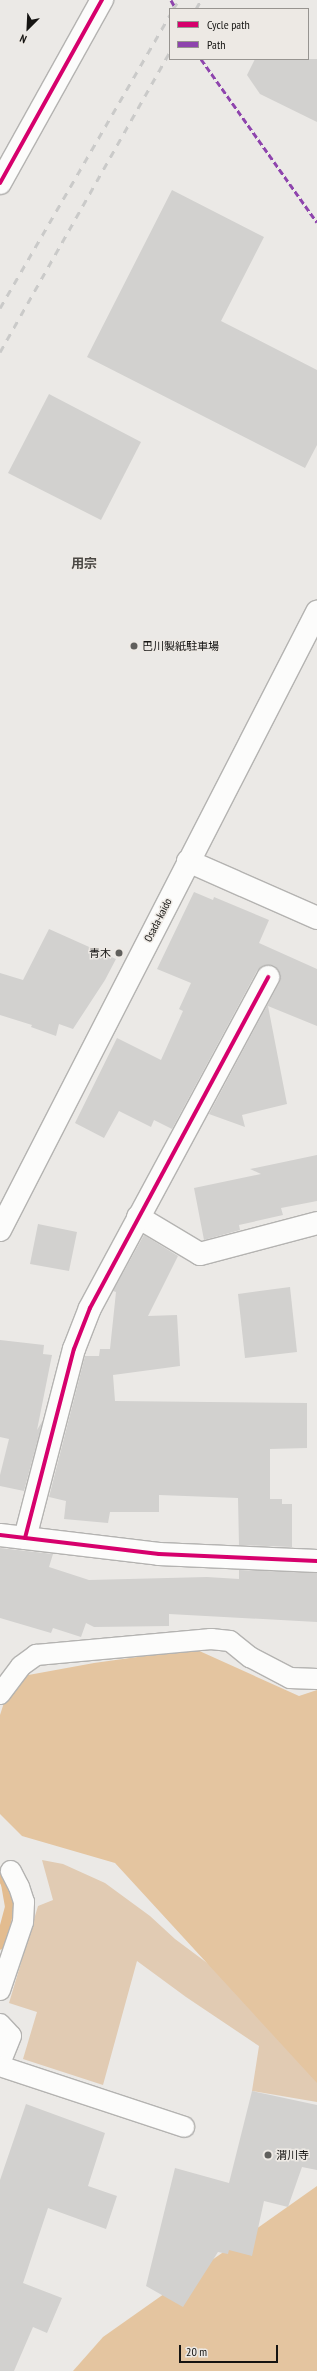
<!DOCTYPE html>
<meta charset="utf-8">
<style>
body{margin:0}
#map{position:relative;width:317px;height:2371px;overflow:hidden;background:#ebe9e6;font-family:"PT Sans Narrow","Noto Sans JP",sans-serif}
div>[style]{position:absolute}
.green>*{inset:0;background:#e1cbb3}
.forest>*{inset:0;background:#e4c5a0}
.stream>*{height:10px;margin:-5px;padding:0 5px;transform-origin:5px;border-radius:5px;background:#e3bc8f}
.building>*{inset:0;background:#d2d1cf}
.roads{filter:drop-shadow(1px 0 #b4b3b1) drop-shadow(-1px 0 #b4b3b1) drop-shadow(0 1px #b4b3b1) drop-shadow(0 -1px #b4b3b1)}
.lane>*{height:20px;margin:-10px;padding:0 10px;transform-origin:10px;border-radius:10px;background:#fcfcfb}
.street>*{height:22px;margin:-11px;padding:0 11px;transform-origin:11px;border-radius:11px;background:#fcfcfb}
.secondary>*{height:22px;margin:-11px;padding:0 11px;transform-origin:11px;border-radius:11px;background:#fcfcfb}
.rail>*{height:3px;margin-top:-1.5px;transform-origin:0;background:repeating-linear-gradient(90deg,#cacac9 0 7px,transparent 0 14px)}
.quiet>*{height:3px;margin-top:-1.5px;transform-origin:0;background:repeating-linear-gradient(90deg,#8e44ad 0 6px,transparent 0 9px)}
.cycleway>*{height:4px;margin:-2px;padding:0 2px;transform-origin:2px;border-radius:2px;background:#d6006c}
.dots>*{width:11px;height:11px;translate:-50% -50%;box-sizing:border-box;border:2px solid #ede9e4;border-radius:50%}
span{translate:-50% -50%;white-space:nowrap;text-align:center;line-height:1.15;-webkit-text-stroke:3px #ede9e4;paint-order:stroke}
.poi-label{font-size:11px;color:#151412}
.left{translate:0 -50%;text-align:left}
.right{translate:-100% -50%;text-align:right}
.street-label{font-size:11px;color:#151412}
.quarter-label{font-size:13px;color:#4b4844;font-weight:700}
.legend{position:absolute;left:169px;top:8px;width:140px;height:52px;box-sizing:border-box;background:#ede9e4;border:1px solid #979490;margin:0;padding:5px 7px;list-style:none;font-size:12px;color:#151412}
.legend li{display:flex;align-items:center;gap:8px;height:20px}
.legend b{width:20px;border:1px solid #979490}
.north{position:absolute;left:8px;top:8px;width:40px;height:40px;-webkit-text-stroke:3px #ede9e4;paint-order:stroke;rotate:204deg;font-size:11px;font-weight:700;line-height:16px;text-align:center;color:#151412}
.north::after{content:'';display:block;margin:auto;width:14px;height:18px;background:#151412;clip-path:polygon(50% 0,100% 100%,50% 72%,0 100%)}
.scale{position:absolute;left:179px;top:2345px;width:99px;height:18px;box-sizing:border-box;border:2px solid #151412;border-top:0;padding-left:5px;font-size:12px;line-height:14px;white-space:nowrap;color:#151412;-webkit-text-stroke:3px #ede9e4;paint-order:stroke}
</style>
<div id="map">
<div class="green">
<div style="clip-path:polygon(42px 1860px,63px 1864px,105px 1883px,150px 1916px,175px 1939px,262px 2004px,317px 2071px,317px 2102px,252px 2091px,259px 2046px,186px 1997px,137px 1961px,103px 2085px,23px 2059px,37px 2012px,9px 2003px,38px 1906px,53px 1900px)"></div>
</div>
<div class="forest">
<div style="clip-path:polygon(195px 1649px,299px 1696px,317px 1690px,317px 2083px,115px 1863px,22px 1836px,0 1814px,0 1715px,12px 1678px,94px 1663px)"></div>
<div style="clip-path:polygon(317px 2186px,317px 2371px,73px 2371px,103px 2337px)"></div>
</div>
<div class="stream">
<div style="left:0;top:1873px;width:13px;rotate:61deg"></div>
<div style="left:6px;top:1884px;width:23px;rotate:80deg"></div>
<div style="left:10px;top:1907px;width:39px;rotate:105deg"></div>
</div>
<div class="building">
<div style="clip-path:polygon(255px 59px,317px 59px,317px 122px,260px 94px,247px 75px)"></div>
<div style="clip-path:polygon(172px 190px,264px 237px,221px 321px,317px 370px,317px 445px,305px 468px,87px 357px)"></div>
<div style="clip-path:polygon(49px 394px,141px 442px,101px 520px,8px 473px)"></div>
<div style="clip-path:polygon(194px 892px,213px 900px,214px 897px,269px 920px,259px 943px,317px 969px,317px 1026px,268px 1006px,287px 1104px,242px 1115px,245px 1127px,209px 1114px,279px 983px,279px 971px,274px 966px,268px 965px,262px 966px,257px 971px,172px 1129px,154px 1120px,151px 1127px,119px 1111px,104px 1138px,75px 1123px,117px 1038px,161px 1060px,183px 1011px,179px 1009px,191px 983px,157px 969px)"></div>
<div style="clip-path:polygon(49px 929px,116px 959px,105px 980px,73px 1029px,59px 1024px,56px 1036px,31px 1027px,32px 1025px,0 1015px,0 973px,23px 980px)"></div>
<div style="clip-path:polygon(317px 1155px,317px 1201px,281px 1208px,283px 1215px,239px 1225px,240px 1230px,204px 1240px,194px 1188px,261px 1174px,250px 1169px)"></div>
<div style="clip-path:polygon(38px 1224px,77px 1232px,69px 1271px,30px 1264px)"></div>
<div style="clip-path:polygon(144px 1235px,178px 1256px,148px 1316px,177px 1315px,180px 1366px,113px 1375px,115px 1401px,307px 1403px,307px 1448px,270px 1449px,270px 1499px,282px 1499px,282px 1504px,292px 1504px,292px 1547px,239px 1545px,238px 1498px,159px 1495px,159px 1512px,110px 1512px,108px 1523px,64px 1519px,66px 1501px,49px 1497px,85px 1356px,99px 1356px,100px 1349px,110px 1349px,116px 1292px,113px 1291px)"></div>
<div style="clip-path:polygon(290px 1287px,297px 1352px,245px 1358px,238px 1294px)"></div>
<div style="clip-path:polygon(0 1340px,44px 1345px,43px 1354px,52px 1355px,37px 1430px,43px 1420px,24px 1491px,0 1486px,0 1475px,9px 1439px,0 1437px)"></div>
<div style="clip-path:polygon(0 1548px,53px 1554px,49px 1567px,89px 1580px,207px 1577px,239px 1579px,239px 1570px,317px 1573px,317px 1622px,169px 1614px,169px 1626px,94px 1627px,86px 1623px,81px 1637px,53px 1628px,51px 1633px,0 1618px)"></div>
<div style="clip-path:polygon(252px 2091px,317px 2105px,317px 2170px,302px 2167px,288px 2207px,264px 2201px,252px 2256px,229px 2250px,228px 2254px,218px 2252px,183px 2307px,146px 2286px,175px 2168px,229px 2183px)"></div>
<div style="clip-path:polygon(26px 2104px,105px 2133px,88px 2186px,117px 2196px,106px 2229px,48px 2208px,23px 2283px,62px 2298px,47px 2333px,33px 2327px,14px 2371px,0 2371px,0 2180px)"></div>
</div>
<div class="roads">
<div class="lane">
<div style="left:0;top:1694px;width:35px;rotate:-53deg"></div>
<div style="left:21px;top:1666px;width:19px;rotate:-36deg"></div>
<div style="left:36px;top:1655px;width:176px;rotate:-5.2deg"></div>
<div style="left:211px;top:1639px;width:19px;rotate:6deg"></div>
<div style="left:230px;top:1641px;width:26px;rotate:39deg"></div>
<div style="left:250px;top:1657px;width:45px;rotate:27.7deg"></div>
<div style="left:290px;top:1678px;width:27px;rotate:2deg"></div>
<div style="left:0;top:1990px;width:72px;rotate:-71.3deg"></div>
<div style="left:23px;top:1922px;width:20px;rotate:-87deg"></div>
<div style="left:24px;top:1902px;width:16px;rotate:-108deg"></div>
<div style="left:19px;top:1887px;width:18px;rotate:-117deg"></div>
<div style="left:0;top:2024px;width:16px;rotate:47deg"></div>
<div style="left:11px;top:2036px;width:29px;rotate:112deg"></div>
<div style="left:0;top:2066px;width:194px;rotate:18.3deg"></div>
</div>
<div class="street">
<div style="left:0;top:183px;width:210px;rotate:-60.9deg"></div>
<div style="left:138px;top:1217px;width:72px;rotate:30.8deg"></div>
<div style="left:200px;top:1254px;width:121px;rotate:-14.8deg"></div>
<div style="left:0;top:1535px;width:160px;rotate:6.8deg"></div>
<div style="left:159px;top:1554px;width:158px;rotate:2.5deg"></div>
<div style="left:25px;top:1538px;width:195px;rotate:-75.5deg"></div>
<div style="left:74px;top:1349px;width:44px;rotate:-68.7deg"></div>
<div style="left:90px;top:1308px;width:376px;rotate:-61.7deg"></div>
</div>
<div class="secondary">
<div style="left:188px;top:861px;width:141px;rotate:23.8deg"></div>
<div style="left:0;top:1230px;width:695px;rotate:-62.84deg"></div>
</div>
</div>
<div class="rail">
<div style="left:173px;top:9px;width:11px;rotate:-56deg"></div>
<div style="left:196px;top:9px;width:10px;rotate:-61deg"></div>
<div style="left:0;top:308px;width:339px;rotate:-59.9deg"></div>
<div style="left:0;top:352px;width:345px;rotate:-60.5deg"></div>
</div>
<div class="quiet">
<div style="left:171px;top:0;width:10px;rotate:61deg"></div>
<div style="left:201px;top:59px;width:200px;rotate:54.6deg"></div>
</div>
<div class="cycleway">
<div style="left:0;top:183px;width:210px;rotate:-60.9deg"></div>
<div style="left:0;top:1535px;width:160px;rotate:6.8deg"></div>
<div style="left:159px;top:1554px;width:158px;rotate:2.5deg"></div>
<div style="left:25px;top:1538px;width:195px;rotate:-75.5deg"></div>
<div style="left:74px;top:1349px;width:44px;rotate:-68.7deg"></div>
<div style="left:90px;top:1308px;width:376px;rotate:-61.7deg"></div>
</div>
<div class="dots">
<div style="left:134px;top:646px;background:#605f5c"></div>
<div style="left:119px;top:953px;background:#605f5c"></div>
<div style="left:268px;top:2155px;background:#605f5c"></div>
</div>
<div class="poi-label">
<span class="left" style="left:142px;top:646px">巴川製紙駐車場</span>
<span class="right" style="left:111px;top:953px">青木</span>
<span class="left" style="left:276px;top:2155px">渭川寺</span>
</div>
<div class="street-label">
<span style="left:158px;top:920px;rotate:-63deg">Osada-kaido</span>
</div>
<div class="quarter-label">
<span style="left:84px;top:564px">用宗</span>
</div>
<ul class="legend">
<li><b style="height:5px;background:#d6006c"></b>Cycle path</li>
<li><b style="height:5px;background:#8e44ad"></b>Path</li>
</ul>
<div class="north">N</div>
<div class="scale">20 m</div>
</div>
